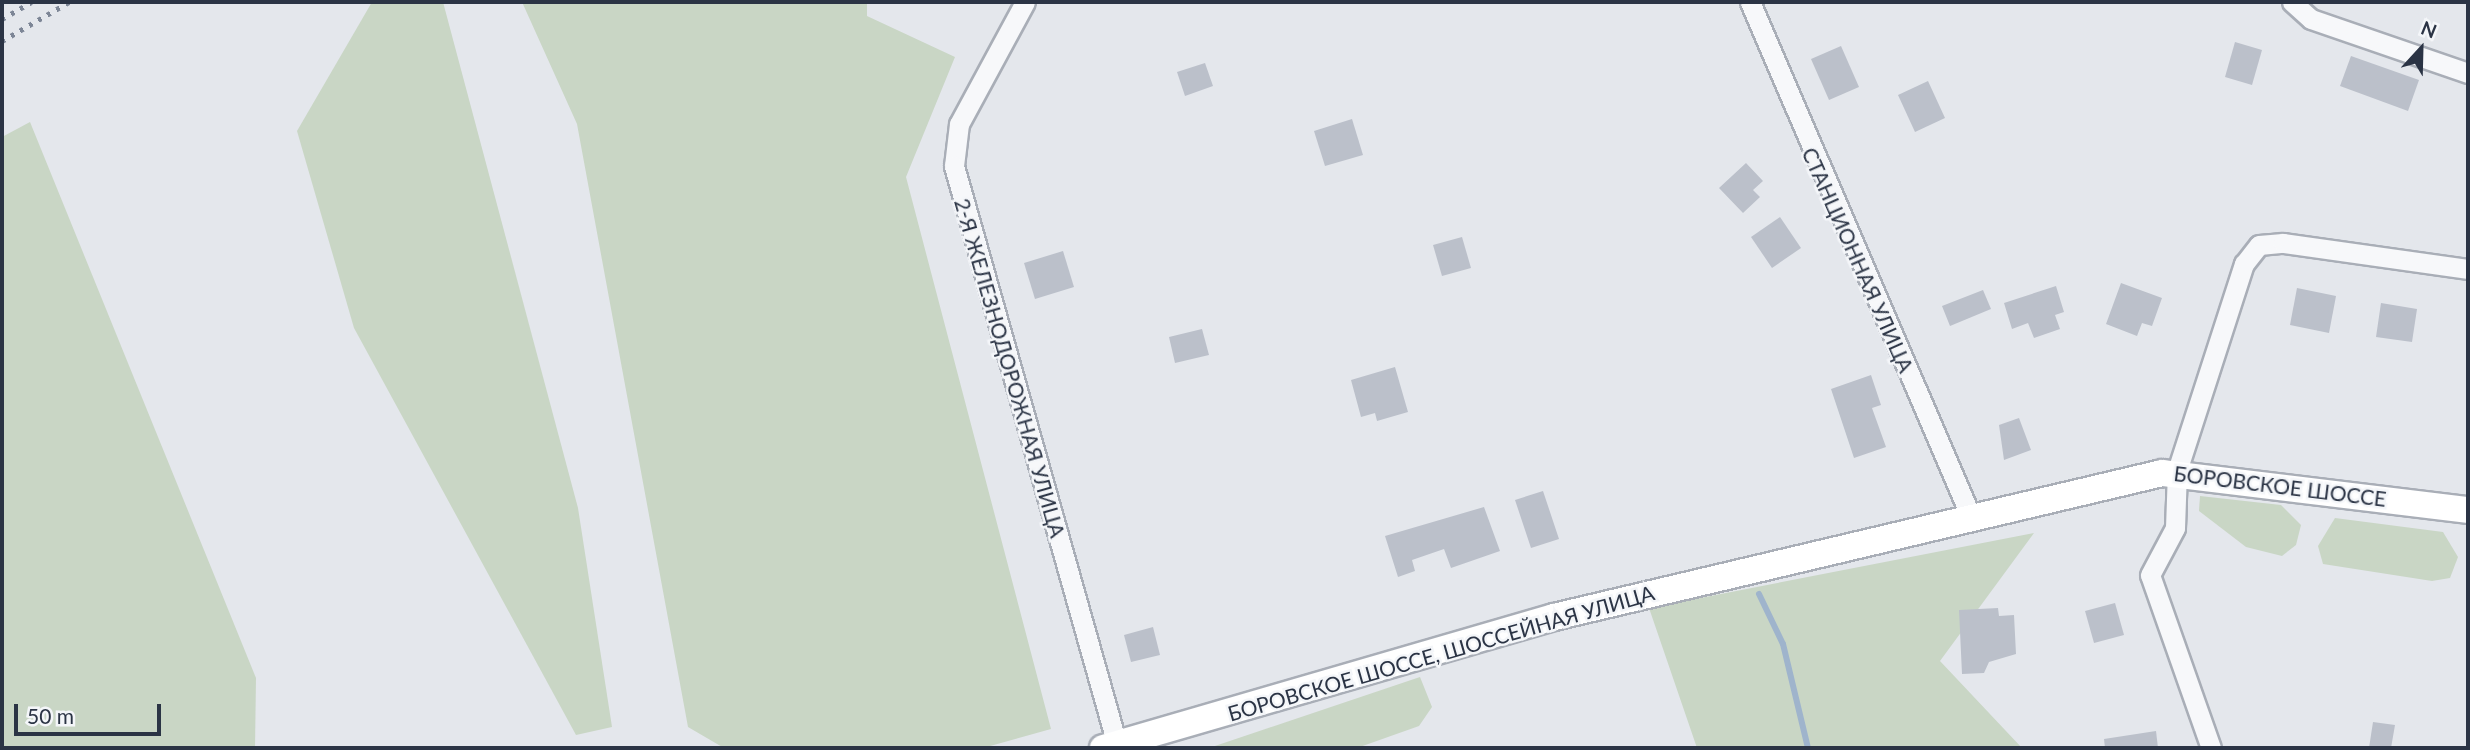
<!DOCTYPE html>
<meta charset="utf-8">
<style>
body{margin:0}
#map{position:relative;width:2470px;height:750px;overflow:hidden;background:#e4e7ec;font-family:Lato,sans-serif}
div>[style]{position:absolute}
.green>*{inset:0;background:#c9d6c5}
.stream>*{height:6px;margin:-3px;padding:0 3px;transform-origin:3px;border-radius:3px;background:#9fb4cc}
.building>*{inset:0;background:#bbc0ca}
.roads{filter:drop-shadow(2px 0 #a9aeb7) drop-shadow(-2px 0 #a9aeb7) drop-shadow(0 2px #a9aeb7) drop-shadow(0 -2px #a9aeb7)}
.street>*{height:19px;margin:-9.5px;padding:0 9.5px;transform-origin:9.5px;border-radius:9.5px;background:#f7f8fa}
.secondary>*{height:26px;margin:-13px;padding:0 13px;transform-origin:13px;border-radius:13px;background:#fff}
.rail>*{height:5px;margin-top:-2.5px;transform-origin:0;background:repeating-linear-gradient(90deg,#7d8696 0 3.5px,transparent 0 10.5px)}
span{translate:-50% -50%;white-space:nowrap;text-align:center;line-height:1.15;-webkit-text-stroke:5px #f4f6f9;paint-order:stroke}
.street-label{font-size:21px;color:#2b3445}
.frame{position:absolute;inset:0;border:4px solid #2b3445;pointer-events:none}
.north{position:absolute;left:2386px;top:14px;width:70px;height:70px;-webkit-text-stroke:5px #f4f6f9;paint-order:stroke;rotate:22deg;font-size:19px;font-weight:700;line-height:28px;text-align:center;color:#2b3445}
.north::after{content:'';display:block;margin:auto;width:24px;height:32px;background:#2b3445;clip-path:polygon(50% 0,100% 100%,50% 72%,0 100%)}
.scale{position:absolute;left:14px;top:704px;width:147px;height:32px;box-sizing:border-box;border:4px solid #2b3445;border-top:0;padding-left:9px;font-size:21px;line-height:24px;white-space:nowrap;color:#2b3445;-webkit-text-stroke:5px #f4f6f9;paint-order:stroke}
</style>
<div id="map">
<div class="green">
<div style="clip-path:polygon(372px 2px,443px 2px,578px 508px,612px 727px,576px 735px,354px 328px,297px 131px)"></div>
<div style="clip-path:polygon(522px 2px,867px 2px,867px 16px,955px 57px,906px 177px,1051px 729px,983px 748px,724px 748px,688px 727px,577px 124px)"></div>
<div style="clip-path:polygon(30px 122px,256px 678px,255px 748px,2px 748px,2px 137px)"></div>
<div style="clip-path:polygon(2200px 496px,2281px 505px,2301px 525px,2296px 545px,2282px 556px,2246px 547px,2199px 511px)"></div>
<div style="clip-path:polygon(2335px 518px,2443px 532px,2458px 557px,2450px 578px,2432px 581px,2323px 564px,2318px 546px)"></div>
<div style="clip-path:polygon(2034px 533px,1940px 661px,2022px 748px,1697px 748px,1649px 608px)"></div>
<div style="clip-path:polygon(1420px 677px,1432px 707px,1419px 726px,1357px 748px,1209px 748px)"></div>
</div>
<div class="stream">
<div style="left:1759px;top:594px;width:55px;rotate:64.4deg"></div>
<div style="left:1783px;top:644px;width:107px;rotate:76.5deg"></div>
</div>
<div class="building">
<div style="clip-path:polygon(2235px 42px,2262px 50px,2252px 85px,2225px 77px)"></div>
<div style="clip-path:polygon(1841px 46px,1859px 87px,1829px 100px,1811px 59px)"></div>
<div style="clip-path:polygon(2351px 56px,2419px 80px,2408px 111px,2340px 86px)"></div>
<div style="clip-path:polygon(1205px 63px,1213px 86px,1185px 96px,1177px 72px)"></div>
<div style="clip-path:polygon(1928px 81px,1945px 118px,1915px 132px,1898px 95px)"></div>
<div style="clip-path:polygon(1352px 119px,1363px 155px,1325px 166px,1314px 131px)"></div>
<div style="clip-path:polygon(1746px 163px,1763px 181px,1753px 190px,1760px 197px,1743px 213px,1719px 188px)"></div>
<div style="clip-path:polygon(1780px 217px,1801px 248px,1772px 268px,1751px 237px)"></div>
<div style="clip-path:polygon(1462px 237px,1471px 268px,1442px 276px,1433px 245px)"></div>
<div style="clip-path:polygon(1063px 251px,1074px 287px,1035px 299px,1024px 263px)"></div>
<div style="clip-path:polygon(2121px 283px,2162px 298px,2152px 326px,2142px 323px,2137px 336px,2106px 324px)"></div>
<div style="clip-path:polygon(2056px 286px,2064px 312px,2055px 315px,2060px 329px,2034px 338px,2028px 323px,2012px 329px,2004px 303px)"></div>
<div style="clip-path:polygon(2297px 288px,2336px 296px,2329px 333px,2290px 325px)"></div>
<div style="clip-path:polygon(1983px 290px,1991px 309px,1950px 326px,1942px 306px)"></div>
<div style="clip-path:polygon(2381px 303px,2417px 309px,2412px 342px,2376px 337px)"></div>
<div style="clip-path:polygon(1202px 329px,1209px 355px,1175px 363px,1169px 337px)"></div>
<div style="clip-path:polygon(1395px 367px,1408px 412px,1377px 421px,1375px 413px,1361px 417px,1351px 380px)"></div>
<div style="clip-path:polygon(1871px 375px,1881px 405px,1872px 408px,1886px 447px,1854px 458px,1831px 389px)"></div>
<div style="clip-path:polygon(2019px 418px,2031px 450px,2004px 460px,1999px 425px)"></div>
<div style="clip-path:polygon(1543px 491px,1559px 539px,1531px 548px,1515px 500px)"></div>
<div style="clip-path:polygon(1484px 507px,1500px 551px,1451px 568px,1444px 549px,1412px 560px,1415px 571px,1398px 577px,1385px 536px)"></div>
<div style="clip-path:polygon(2115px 603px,2124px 635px,2094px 643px,2085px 611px)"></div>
<div style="clip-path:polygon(1998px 608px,1999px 616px,2014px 615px,2016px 654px,1989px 662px,1984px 673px,1962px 674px,1959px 610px)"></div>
<div style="clip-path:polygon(1153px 627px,1160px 655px,1131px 662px,1124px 635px)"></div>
<div style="clip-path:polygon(2373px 722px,2395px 725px,2391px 748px,2369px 748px)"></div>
<div style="clip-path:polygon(2156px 731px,2158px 748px,2105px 748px,2104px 739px)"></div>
</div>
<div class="roads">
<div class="street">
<div style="left:1025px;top:2px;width:139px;rotate:118.4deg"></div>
<div style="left:959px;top:124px;width:42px;rotate:96.8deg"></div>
<div style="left:954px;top:166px;width:605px;rotate:74.26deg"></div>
<div style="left:1750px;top:2px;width:560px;rotate:66.77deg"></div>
<div style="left:2292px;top:2px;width:25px;rotate:42deg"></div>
<div style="left:2311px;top:19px;width:166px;rotate:19deg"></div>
<div style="left:2211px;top:748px;width:183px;rotate:-109.4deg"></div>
<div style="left:2150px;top:575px;width:53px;rotate:-62deg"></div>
<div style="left:2175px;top:528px;width:57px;rotate:-88deg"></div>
<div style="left:2177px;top:471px;width:218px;rotate:-72.1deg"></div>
<div style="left:2244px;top:264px;width:24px;rotate:-52deg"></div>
<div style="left:2259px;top:245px;width:24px;rotate:-5deg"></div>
<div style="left:2283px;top:243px;width:187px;rotate:8deg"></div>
</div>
<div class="secondary">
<div style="left:1103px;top:748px;width:470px;rotate:-16.2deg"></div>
<div style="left:1554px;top:617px;width:625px;rotate:-13.32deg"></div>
<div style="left:2162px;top:473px;width:308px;rotate:6.9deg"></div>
</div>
</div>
<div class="rail">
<div style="left:2px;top:19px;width:34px;rotate:-30deg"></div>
<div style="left:2px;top:41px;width:78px;rotate:-30.2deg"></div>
</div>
<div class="street-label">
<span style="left:1858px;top:260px;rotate:66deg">СТАНЦИОННАЯ УЛИЦА</span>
<span style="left:1010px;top:368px;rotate:74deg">2-Я ЖЕЛЕЗНОДОРОЖНАЯ УЛИЦА</span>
<span style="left:2280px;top:486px;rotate:7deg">БОРОВСКОЕ ШОССЕ</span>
<span style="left:1441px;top:653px;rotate:-16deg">БОРОВСКОЕ ШОССЕ, ШОССЕЙНАЯ УЛИЦА</span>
</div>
<div class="frame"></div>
<div class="north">N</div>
<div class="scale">50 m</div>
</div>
